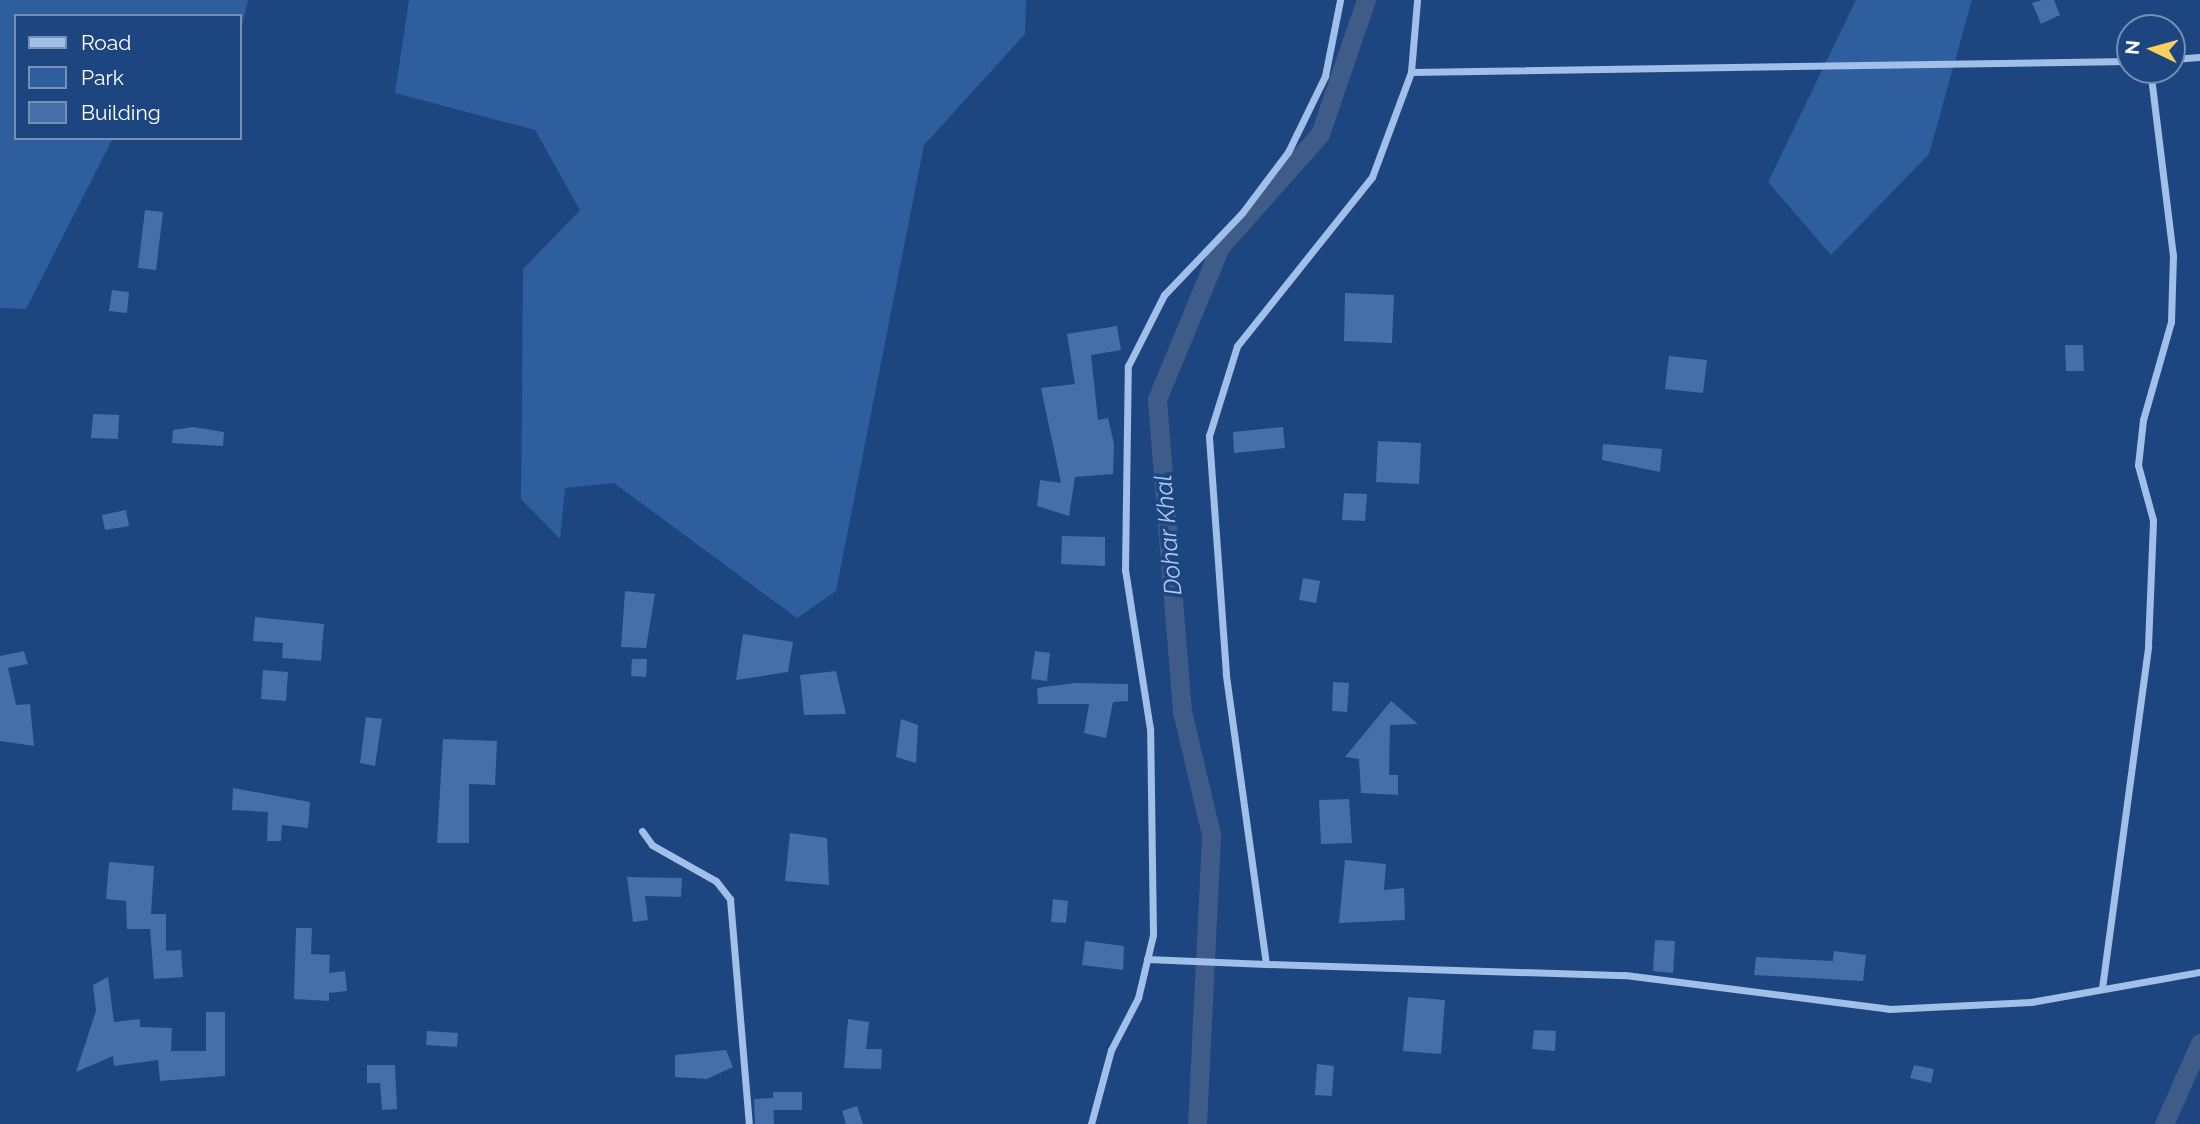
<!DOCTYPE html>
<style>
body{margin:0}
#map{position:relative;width:2200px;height:1124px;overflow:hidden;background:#1d457f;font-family:Raleway,sans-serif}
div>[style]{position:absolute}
.green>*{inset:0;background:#2f5e9e}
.canal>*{height:19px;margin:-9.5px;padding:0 9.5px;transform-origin:9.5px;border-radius:9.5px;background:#3e5c87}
.building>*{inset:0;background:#456fa9}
.street>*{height:7px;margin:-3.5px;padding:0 3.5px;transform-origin:3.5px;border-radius:3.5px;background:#a0bfe9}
span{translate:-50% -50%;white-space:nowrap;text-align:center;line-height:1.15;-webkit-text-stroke:7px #1d457f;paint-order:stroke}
.water-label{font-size:24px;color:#acc9f1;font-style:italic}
.legend{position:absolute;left:14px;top:14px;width:228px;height:126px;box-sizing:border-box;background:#1d457f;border:2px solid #778fb2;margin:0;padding:9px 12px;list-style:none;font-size:21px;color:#fff}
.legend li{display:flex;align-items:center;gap:14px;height:35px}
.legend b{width:35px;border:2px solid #778fb2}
.north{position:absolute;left:2116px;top:14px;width:70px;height:70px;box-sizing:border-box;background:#1d457f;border:2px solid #778fb2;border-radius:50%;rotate:275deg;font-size:19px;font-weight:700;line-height:28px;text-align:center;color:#fff}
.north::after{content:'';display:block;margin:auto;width:24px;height:32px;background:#f9d05e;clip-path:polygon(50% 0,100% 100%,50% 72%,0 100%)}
</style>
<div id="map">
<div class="green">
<div style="clip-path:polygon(0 0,248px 0,240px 35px,240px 16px,16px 16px,16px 138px,113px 138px,26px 309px,0 308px)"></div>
<div style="clip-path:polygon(409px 0,1026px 0,1025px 34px,924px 145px,836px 591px,797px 618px,614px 483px,565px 488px,560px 539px,521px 499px,523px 269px,580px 210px,535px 130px,395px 93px)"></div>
<div style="clip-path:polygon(1856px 0,1972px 0,1929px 154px,1831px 255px,1768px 182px)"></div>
</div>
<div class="canal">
<div style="left:1197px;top:1124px;width:290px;rotate:-87.2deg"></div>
<div style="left:1211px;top:834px;width:126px;rotate:-103.3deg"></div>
<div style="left:1182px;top:711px;width:313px;rotate:-94.6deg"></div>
<div style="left:1157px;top:399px;width:165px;rotate:-67.5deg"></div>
<div style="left:1220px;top:247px;width:151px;rotate:-48.5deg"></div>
<div style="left:1320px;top:134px;width:142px;rotate:-71.1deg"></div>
<div style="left:2164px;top:1124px;width:89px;rotate:-66deg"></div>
</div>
<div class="building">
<div style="clip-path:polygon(2042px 0,2054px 0,2060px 15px,2041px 24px,2032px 3px)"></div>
<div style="clip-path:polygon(145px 210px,163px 212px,156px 270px,138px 268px)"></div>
<div style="clip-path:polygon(112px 290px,129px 292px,127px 313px,109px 311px)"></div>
<div style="clip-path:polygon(1345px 293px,1394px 295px,1392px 343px,1344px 341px)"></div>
<div style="clip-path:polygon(1117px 326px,1121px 350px,1091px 355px,1098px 420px,1108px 418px,1114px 444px,1113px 474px,1075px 477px,1069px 516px,1037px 506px,1040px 480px,1061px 483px,1041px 388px,1075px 384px,1067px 334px)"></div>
<div style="clip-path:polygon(2065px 345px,2083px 345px,2084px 371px,2066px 371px)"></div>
<div style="clip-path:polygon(1669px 356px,1707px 360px,1703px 393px,1665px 389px)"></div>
<div style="clip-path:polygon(93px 414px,119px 415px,118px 439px,91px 438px)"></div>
<div style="clip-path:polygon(193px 427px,224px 432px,223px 446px,172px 443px,173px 430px)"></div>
<div style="clip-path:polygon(1283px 427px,1285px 448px,1234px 453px,1233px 432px)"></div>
<div style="clip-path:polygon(1378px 441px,1421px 443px,1419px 484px,1376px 482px)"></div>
<div style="clip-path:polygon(1603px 444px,1662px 449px,1660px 472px,1602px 460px)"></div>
<div style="clip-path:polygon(1344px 493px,1367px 494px,1365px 521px,1342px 520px)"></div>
<div style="clip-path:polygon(126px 510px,129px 526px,105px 530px,102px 515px)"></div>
<div style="clip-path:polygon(1062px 536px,1105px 537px,1105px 566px,1061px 564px)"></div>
<div style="clip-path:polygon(1303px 578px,1320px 581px,1316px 603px,1299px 600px)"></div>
<div style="clip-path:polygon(625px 591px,655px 594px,646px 648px,621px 647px)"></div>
<div style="clip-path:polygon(255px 617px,324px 624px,321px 661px,282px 658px,283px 643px,253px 641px)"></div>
<div style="clip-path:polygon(743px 634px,793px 642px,788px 672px,736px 680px)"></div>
<div style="clip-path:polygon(24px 651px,28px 664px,8px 668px,16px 705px,30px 704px,34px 746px,0 741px,0 656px)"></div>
<div style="clip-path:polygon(1035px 651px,1050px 653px,1047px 681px,1031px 679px)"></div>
<div style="clip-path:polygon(632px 659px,647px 659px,646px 677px,631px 676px)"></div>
<div style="clip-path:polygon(263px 670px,288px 672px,286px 701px,261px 699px)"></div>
<div style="clip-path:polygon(836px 671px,846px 714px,804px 715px,800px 675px)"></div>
<div style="clip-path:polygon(1333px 682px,1349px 683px,1347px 712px,1332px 711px)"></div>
<div style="clip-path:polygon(1074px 683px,1128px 684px,1128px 701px,1113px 702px,1106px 738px,1084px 733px,1089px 704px,1038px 704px,1037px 688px)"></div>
<div style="clip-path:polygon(1391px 701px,1418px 724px,1390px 725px,1389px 775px,1398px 775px,1398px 795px,1361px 793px,1359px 759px,1345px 757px)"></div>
<div style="clip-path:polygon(366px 717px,382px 719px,375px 766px,360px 763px)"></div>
<div style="clip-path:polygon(901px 719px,918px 725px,916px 763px,896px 757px)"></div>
<div style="clip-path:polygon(443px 739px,497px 741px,495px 785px,469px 784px,469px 843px,437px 843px)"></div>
<div style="clip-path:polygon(233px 788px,310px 802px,308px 828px,282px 825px,281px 841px,267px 841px,268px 812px,232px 810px)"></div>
<div style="clip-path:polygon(1349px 799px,1352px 843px,1321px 844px,1319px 800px)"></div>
<div style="clip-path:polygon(790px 833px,827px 838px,829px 885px,785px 881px)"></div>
<div style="clip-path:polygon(1345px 860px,1386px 864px,1384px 890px,1404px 888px,1405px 920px,1339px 923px)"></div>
<div style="clip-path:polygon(109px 862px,154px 866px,151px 914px,166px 914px,166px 951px,181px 950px,183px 977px,154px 979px,150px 929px,127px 929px,126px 901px,106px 899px)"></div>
<div style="clip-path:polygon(627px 877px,682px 878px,681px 897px,645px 896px,648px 920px,633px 922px)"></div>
<div style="clip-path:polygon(1053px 899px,1068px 901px,1066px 923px,1051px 922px)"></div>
<div style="clip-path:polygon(296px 928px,312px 928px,311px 954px,330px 955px,329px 973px,345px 971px,347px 991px,329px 993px,329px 1001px,294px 999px)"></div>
<div style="clip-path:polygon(1655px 940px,1675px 941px,1673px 973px,1653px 971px)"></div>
<div style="clip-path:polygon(1085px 941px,1124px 946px,1123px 970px,1082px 965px)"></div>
<div style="clip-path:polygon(1834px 951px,1866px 955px,1863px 981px,1754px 975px,1756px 957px,1833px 961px)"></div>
<div style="clip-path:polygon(108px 977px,114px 1022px,140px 1019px,140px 1027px,172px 1028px,171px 1051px,206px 1051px,206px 1012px,225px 1012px,225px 1076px,160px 1081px,158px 1060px,114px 1066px,113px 1056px,76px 1072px,96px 1011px,93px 985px)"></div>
<div style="clip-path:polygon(1408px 997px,1445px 1000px,1441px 1054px,1403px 1051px)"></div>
<div style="clip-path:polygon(848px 1019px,869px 1022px,866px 1049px,882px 1049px,881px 1069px,844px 1068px)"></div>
<div style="clip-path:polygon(1534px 1030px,1556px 1031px,1555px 1051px,1532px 1049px)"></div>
<div style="clip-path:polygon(427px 1031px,458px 1033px,457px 1047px,426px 1045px)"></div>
<div style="clip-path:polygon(726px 1050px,733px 1067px,707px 1079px,675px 1077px,675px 1055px)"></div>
<div style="clip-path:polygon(1317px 1064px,1334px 1066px,1332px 1096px,1315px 1095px)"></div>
<div style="clip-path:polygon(367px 1065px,395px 1065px,397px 1109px,382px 1110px,380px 1083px,367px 1083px)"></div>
<div style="clip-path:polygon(1914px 1065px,1934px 1069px,1931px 1083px,1910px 1078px)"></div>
<div style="clip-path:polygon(773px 1092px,802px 1092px,802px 1110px,773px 1110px)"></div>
<div style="clip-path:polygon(773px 1098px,774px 1124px,755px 1124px,754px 1099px)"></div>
<div style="clip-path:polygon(857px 1106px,863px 1124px,846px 1124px,842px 1111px)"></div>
</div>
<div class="street">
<div style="left:2172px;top:59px;width:28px;rotate:-4deg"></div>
<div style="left:1411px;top:72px;width:719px;rotate:-0.88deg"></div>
<div style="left:642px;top:831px;width:17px;rotate:54deg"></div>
<div style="left:652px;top:845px;width:73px;rotate:29.4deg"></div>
<div style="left:716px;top:881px;width:23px;rotate:52deg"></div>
<div style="left:730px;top:899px;width:226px;rotate:85.2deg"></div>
<div style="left:1147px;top:959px;width:119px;rotate:2.4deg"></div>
<div style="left:1266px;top:964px;width:293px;rotate:-97.9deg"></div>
<div style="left:1226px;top:674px;width:239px;rotate:-94.1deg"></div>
<div style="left:1209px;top:436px;width:94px;rotate:-72.7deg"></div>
<div style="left:1237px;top:346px;width:216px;rotate:-51.4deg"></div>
<div style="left:1372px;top:177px;width:112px;rotate:-69.6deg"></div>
<div style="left:1411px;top:72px;width:72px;rotate:-85.2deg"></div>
<div style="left:1266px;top:964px;width:359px;rotate:1.8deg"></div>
<div style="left:1625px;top:975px;width:266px;rotate:7.3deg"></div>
<div style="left:1889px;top:1009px;width:142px;rotate:-2.8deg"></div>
<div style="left:2031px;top:1002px;width:172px;rotate:-10.1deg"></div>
<div style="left:2102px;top:988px;width:345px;rotate:-82.3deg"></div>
<div style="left:2148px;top:646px;width:126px;rotate:-87.7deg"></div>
<div style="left:2153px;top:520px;width:57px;rotate:-105.3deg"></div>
<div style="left:2138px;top:465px;width:45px;rotate:-83.7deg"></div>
<div style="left:2143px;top:420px;width:102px;rotate:-74.1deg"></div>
<div style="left:2171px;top:322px;width:66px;rotate:-88.3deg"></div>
<div style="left:2173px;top:256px;width:187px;rotate:-97deg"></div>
<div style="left:1091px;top:1124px;width:77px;rotate:-74.9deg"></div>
<div style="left:1111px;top:1050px;width:59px;rotate:-62.6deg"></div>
<div style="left:1138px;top:998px;width:65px;rotate:-76.6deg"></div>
<div style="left:1153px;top:935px;width:206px;rotate:-90.8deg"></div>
<div style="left:1150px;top:729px;width:161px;rotate:-98.9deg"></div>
<div style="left:1125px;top:570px;width:204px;rotate:-89.2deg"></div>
<div style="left:1128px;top:366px;width:80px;rotate:-63.1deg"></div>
<div style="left:1164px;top:295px;width:113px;rotate:-46.4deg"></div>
<div style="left:1242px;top:213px;width:76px;rotate:-53deg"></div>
<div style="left:1288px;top:152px;width:85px;rotate:-64deg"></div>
<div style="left:1325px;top:76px;width:77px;rotate:-78.8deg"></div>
</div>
<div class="water-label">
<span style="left:1168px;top:535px;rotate:-95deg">Dohar Khal</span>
</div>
<ul class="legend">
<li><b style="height:9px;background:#a0bfe9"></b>Road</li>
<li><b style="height:19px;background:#2f5e9e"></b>Park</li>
<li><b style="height:19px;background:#456fa9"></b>Building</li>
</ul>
<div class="north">N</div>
</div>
